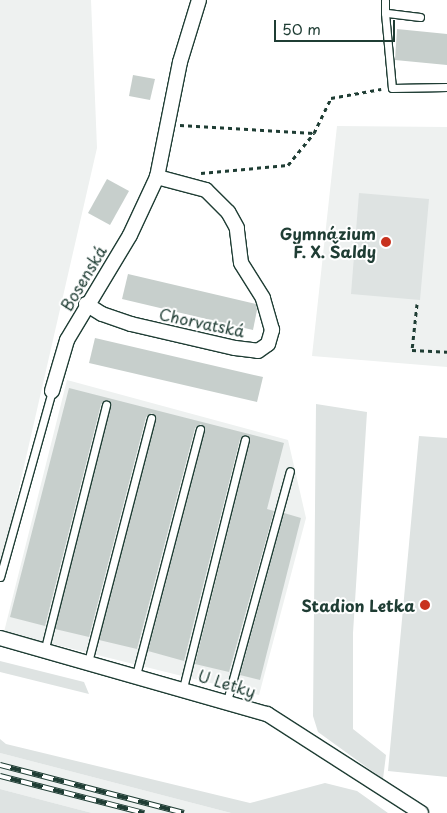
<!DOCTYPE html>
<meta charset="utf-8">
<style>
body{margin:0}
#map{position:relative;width:447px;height:813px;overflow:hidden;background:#fff;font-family:"Playpen Sans",sans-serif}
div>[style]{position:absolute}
.built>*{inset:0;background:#eef1f0}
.green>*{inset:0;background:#dee3e2}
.building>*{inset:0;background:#c7cfcc}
.path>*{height:3px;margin-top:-1.5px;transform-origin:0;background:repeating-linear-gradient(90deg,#1f3d34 0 4px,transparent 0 8px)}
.roads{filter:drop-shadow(1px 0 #1f3d34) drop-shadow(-1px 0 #1f3d34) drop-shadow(0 1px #1f3d34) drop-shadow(0 -1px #1f3d34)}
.lane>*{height:7px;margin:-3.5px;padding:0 3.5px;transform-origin:3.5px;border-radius:3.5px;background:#fff}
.street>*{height:14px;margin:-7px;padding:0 7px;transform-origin:7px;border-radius:7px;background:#fff}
.rail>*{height:5.5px;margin-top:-2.75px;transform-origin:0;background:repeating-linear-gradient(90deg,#fff 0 11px,#1f3d34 0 22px);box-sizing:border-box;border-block:1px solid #1f3d34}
.dots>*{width:14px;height:14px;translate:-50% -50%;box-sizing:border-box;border:2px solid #fff;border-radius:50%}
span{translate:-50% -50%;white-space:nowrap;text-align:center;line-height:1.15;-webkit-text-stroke:4px #fff;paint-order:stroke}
.poi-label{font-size:16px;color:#1f3d34;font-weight:700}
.right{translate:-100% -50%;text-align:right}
.street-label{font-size:16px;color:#1f3d34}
.scale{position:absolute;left:274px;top:20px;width:121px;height:22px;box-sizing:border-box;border:2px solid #1f3d34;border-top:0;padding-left:6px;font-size:15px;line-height:18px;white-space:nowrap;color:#1f3d34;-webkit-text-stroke:4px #fff;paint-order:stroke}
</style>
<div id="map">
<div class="built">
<div style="clip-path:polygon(0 0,91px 0,97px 148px,0 571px)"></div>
<div style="clip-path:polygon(337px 126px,447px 127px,447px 367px,312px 356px)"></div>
<div style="clip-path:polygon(67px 380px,288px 440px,306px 518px,259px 695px,4px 632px)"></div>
<div style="clip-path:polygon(0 753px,231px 813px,92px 813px,0 789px)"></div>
</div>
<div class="green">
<div style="clip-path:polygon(359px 193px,429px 199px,420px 300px,351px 294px)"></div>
<div style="clip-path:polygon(316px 404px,367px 412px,353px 633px,353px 729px,386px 755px,383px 779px,318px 732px,313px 716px)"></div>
<div style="clip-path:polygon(419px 436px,447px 438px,447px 777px,388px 771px)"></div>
<div style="clip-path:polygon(0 661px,84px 682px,89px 694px,0 672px)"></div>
<div style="clip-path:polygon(0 739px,6px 744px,250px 803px,325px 783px,357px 791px,388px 813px,231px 813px,0 753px)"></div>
<div style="clip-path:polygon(0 789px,92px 813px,0 813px)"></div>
</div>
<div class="building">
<div style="clip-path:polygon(397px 29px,447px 34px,447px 65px,395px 60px)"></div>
<div style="clip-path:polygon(133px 75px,155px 79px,150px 100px,129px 96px)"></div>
<div style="clip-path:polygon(107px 179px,129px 191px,110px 225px,88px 213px)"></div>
<div style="clip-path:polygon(128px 274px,256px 304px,257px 310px,253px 330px,122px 299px)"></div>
<div style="clip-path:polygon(95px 338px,263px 377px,257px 402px,89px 363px)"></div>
<div style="clip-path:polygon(69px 388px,284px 443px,267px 509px,274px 511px,229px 672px,195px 664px,250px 441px,246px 435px,240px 439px,184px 661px,148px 651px,205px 430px,201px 424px,195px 428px,137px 649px,99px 640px,156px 419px,152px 413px,146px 417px,89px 637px,55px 629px,111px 406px,107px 400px,101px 404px,45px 626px,10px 617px)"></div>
<div style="clip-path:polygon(284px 513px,301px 518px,260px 680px,240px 675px)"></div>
</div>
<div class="path">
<div style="left:180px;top:125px;width:134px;rotate:3.4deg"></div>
<div style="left:201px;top:173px;width:87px;rotate:-5.3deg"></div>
<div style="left:288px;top:165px;width:41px;rotate:-50.9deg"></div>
<div style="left:314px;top:133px;width:39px;rotate:-64deg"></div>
<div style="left:331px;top:98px;width:51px;rotate:-10.2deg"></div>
<div style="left:417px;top:304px;width:46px;rotate:96.2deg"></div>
<div style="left:412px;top:350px;width:35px;rotate:3deg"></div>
</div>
<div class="roads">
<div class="lane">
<div style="left:385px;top:13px;width:13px;rotate:-90deg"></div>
<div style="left:420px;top:17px;width:35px;rotate:-173deg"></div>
<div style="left:385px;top:13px;width:75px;rotate:84.7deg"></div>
<div style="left:392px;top:88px;width:55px;rotate:-1deg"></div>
<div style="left:0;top:577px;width:193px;rotate:-74.4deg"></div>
<div style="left:44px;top:652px;width:255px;rotate:-75.9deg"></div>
<div style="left:88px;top:662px;width:252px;rotate:-75.5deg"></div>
<div style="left:136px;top:675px;width:254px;rotate:-75.4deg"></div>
<div style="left:183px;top:688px;width:256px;rotate:-76deg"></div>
<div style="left:227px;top:701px;width:238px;rotate:-74.7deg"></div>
</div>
<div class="street">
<div style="left:86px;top:304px;width:19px;rotate:32deg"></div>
<div style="left:102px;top:314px;width:31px;rotate:19deg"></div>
<div style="left:131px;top:324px;width:107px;rotate:13deg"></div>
<div style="left:235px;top:348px;width:23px;rotate:7deg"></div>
<div style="left:258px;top:351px;width:12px;rotate:-35deg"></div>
<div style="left:268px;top:344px;width:15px;rotate:-74deg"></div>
<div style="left:272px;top:330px;width:33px;rotate:-106deg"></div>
<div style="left:263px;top:298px;width:41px;rotate:-122.2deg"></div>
<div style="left:241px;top:263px;width:35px;rotate:-97deg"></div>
<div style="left:237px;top:228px;width:18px;rotate:-119deg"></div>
<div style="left:228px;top:212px;width:31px;rotate:-135deg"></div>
<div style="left:206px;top:190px;width:51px;rotate:-165.1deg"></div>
<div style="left:52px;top:391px;width:53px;rotate:-73.6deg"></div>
<div style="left:67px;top:340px;width:122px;rotate:-59deg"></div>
<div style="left:130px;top:235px;width:64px;rotate:-65deg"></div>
<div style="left:157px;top:177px;width:117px;rotate:-78.7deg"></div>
<div style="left:180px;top:62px;width:65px;rotate:-73deg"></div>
<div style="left:0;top:638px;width:278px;rotate:15.9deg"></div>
<div style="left:267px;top:714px;width:183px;rotate:32.7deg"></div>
</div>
</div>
<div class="rail">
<div style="left:0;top:765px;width:190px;rotate:14.6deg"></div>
<div style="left:0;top:776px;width:149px;rotate:14.4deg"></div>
</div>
<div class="dots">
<div style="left:386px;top:242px;background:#c8321e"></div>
<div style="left:425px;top:605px;background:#c8321e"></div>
</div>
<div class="poi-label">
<span class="right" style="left:376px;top:242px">Gymnázium<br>F. X. Šaldy</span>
<span class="right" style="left:415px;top:605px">Stadion Letka</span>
</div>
<div class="street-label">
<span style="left:83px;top:278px;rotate:-59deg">Bosenská</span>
<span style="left:202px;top:322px;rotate:12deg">Chorvatská</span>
<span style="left:227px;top:683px;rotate:17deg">U Letky</span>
</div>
<div class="scale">50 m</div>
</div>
